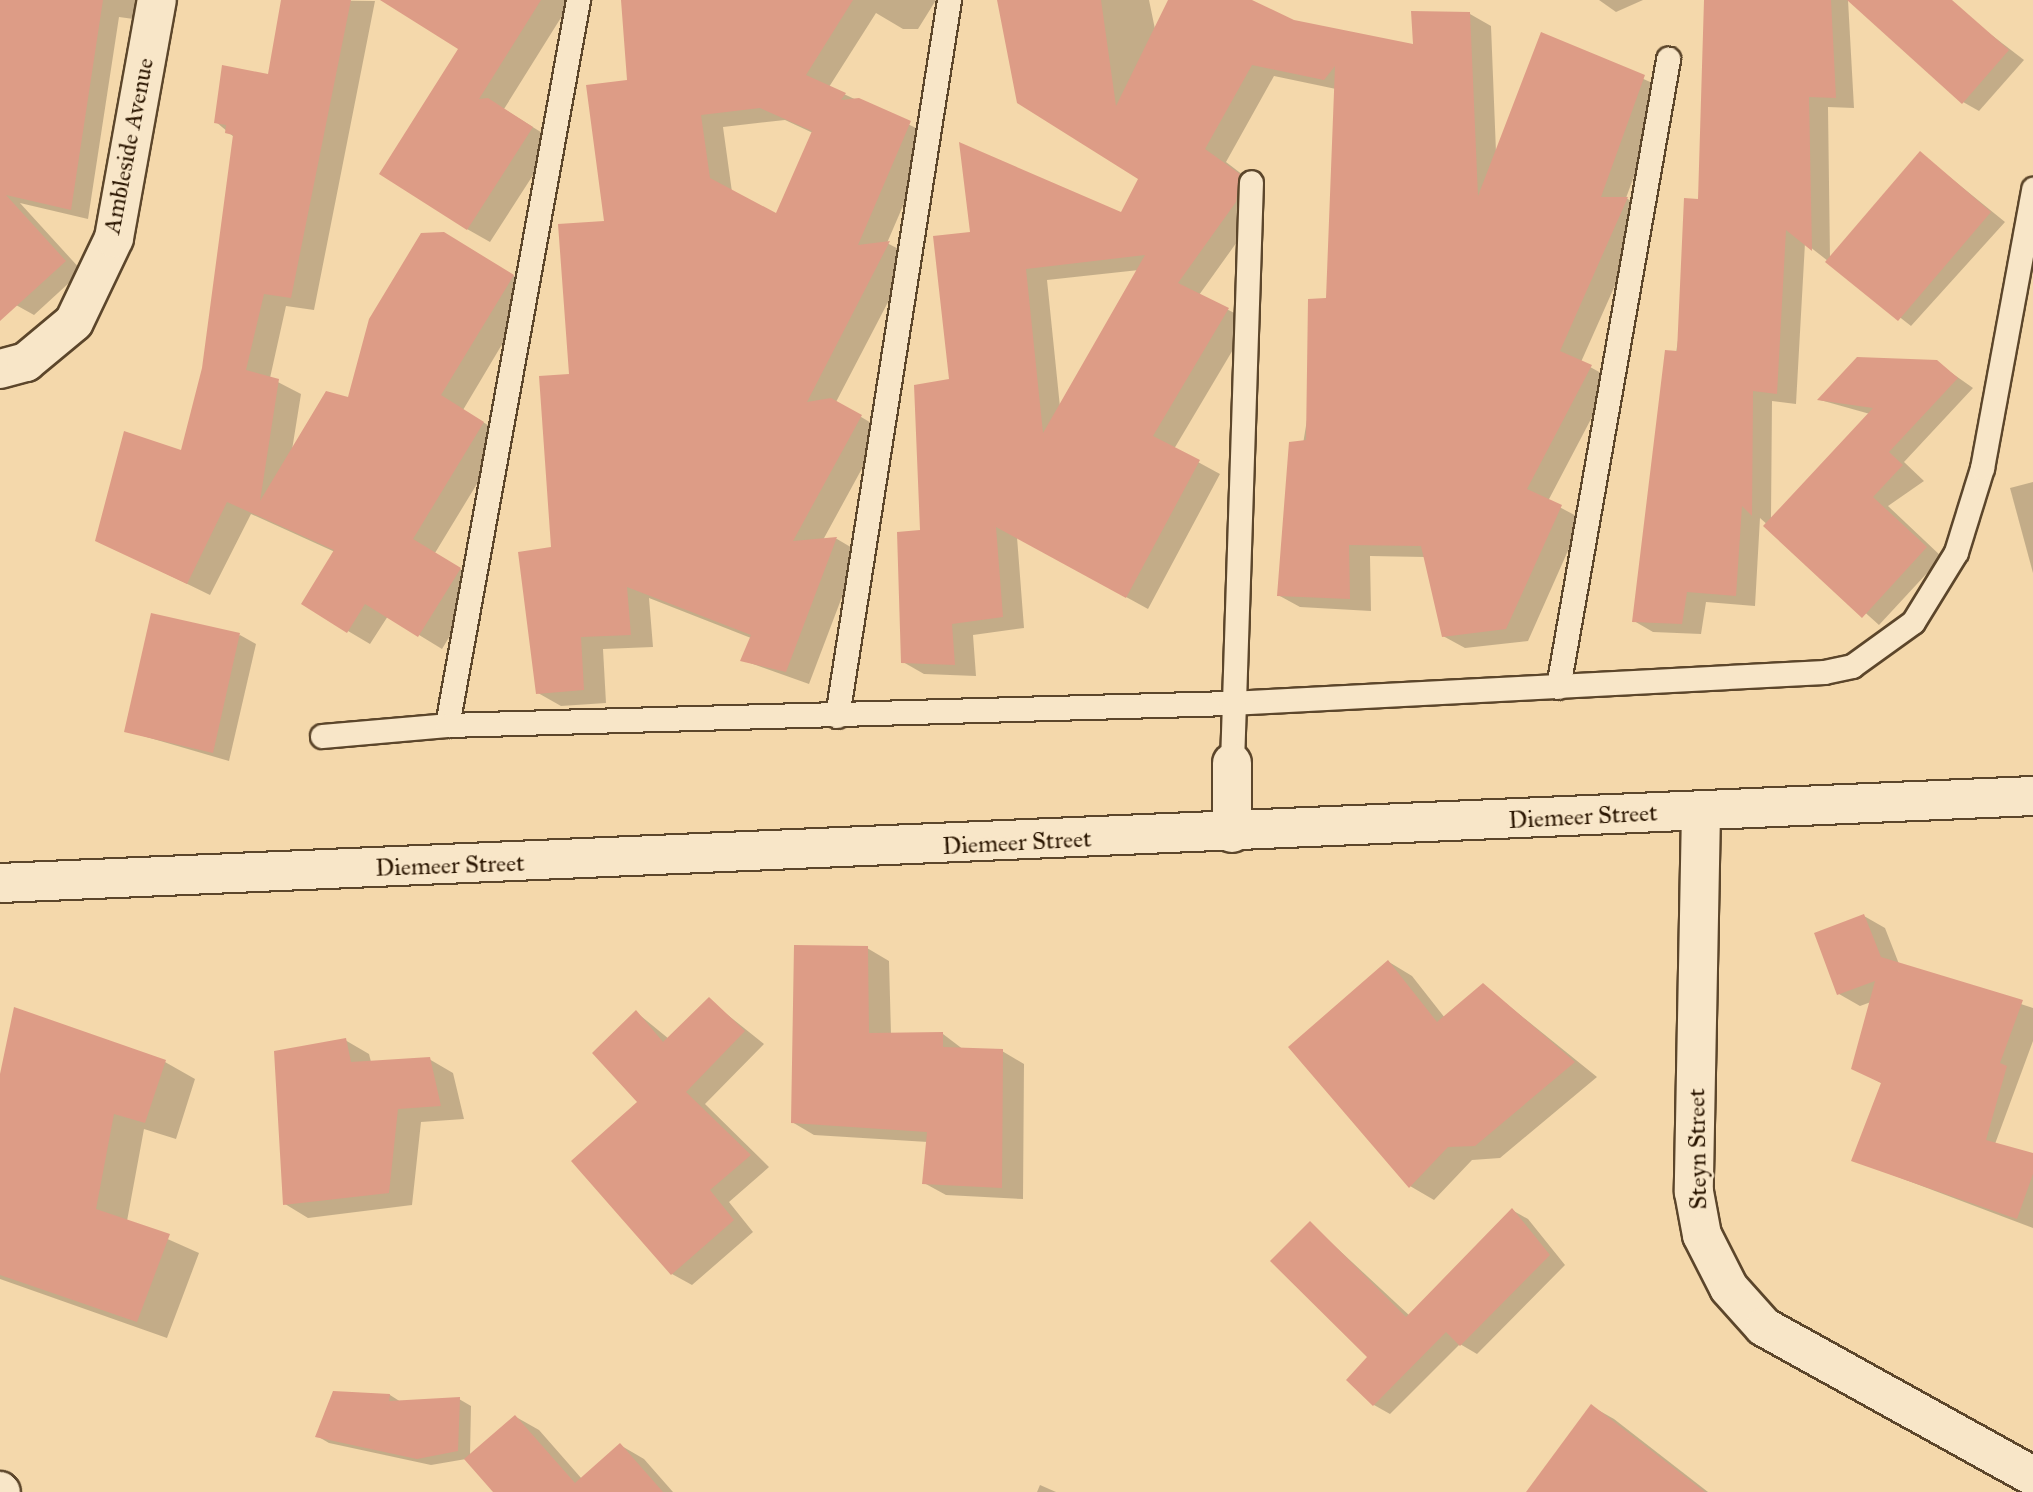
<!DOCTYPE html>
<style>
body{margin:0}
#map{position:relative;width:2033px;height:1492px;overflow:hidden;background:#f4d8ab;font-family:"IM FELL Great Primer",serif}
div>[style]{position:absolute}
.shadow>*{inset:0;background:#0003}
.building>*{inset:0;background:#dd9c86}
.roads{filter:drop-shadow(2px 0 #5c462b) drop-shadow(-2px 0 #5c462b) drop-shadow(0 2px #5c462b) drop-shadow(0 -2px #5c462b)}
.lane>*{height:23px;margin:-11.5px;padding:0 11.5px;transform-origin:11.5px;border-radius:11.5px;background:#f8e6c8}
.street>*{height:38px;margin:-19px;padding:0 19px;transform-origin:19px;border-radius:19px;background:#f8e6c8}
.secondary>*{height:38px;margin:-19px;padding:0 19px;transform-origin:19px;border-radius:19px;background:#f8e6c8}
span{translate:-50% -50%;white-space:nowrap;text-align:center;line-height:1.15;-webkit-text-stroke:5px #f8e6c8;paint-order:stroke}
.street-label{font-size:24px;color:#2a1500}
</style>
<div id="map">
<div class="shadow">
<div style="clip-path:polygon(0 0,144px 0,141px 20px,119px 17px,88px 219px,20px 203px,82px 271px,34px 315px,16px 305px,0 309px)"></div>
<div style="clip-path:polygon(283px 0,375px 1px,314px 310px,286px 306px,270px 378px,301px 394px,292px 450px,349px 399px,467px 247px,535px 289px,463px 410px,506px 436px,435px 553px,482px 583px,442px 649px,388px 616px,370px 644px,348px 631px,335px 552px,251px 514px,210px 595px,97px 540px,183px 452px,204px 368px,234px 137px,216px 122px,269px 76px)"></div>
<div style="clip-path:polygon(420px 0,572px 0,504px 109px,555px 141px,490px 242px,467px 229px,460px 48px)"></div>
<div style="clip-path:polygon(evenodd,622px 0,936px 0,918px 29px,903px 29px,876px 13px,829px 87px,933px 136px,887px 243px,912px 256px,836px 402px,883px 430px,823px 540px,837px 539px,859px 552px,809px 684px,742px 660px,751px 638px,649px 598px,653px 647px,603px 649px,606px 703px,561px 706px,538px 693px,571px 376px,606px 223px,629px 81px,622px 0,785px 120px,813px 133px,777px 215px,732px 192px,723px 127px,785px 120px)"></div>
<div style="clip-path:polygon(evenodd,1003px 0,1149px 0,1155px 29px,1415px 46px,1470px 14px,1491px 26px,1496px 152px,1542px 34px,1666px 89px,1626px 198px,1648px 211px,1581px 362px,1612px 379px,1548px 501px,1582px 519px,1528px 641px,1465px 648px,1443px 636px,1425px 557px,1370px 556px,1371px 611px,1300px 607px,1278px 595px,1327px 299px,1336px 89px,1274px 76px,1226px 162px,1260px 188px,1257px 214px,1199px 295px,1250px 321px,1174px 449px,1220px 474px,1148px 609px,1017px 537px,1024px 628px,973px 635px,976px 676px,924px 674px,903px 662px,951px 381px,935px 238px,1121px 214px,1140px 179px,1003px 0,1139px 270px,1060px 407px,1047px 280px,1139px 270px)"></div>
<div style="clip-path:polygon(1599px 0,1643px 0,1616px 12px)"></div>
<div style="clip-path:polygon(1706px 0,1848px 0,1854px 108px,1828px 107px,1830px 258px,1920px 153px,2005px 222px,1911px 326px,1805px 243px,1796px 404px,1772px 401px,1771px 519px,1870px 414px,1820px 400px,1936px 362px,1973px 388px,1904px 462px,1924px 481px,1888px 506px,1942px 557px,1879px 625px,1760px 518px,1755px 606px,1706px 602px,1701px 634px,1653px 632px,1634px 621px,1700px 200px)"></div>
<div style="clip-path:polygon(1972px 20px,2024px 60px,1979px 111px,1963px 102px)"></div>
<div style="clip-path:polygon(2033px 482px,2033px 573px,2010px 488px)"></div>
<div style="clip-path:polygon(240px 635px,256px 644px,229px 761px,126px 731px)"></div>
<div style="clip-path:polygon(1864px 916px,1885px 928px,1899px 964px,2033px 1008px,2033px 1041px,1995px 1144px,2033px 1155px,2033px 1228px,1853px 1160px,1883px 1084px,1853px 1068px,1871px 1002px,1860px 1006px,1839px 994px)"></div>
<div style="clip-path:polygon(867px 948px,889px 961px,891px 1034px,943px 1034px,964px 1050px,1002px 1051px,1024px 1064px,1023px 1199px,946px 1195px,924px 1183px,928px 1142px,814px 1135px,792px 1122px)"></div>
<div style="clip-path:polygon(1389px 962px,1412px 976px,1445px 1018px,1483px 985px,1597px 1077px,1500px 1158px,1472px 1160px,1434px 1200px,1410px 1186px)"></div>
<div style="clip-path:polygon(709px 1000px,764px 1044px,705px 1104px,769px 1167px,729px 1202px,753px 1232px,692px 1285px,672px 1274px,640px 1102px,636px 1012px,669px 1039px)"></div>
<div style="clip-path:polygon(16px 1009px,165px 1062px,195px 1079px,176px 1139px,144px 1129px,127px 1221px,199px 1253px,167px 1338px,0 1279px,0 1083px)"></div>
<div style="clip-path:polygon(345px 1040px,369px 1054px,371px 1062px,429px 1059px,453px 1073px,464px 1119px,421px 1122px,412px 1205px,308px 1218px,285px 1204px)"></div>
<div style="clip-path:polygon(1512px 1210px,1528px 1219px,1565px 1265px,1477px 1354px,1460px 1344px,1390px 1414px,1374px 1405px,1348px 1380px,1370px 1357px,1310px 1223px,1410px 1316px)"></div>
<div style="clip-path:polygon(334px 1392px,390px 1395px,401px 1402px,459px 1399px,471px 1406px,470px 1456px,516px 1417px,539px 1430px,582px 1479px,620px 1445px,644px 1459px,673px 1492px,495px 1492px,466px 1459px,431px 1465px,329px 1443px,317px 1436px)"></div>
<div style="clip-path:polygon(1591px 1406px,1614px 1419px,1708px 1492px,1555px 1492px)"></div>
<div style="clip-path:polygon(1040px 1485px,1056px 1492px,1037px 1492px)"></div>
</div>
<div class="building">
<div style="clip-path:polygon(0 0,103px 0,71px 210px,6px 195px,66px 261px,0 321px)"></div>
<div style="clip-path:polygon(281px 0,351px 0,291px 298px,264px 294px,246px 370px,279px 379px,260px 501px,326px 391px,348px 397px,369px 319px,421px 233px,444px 232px,514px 275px,441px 395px,484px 422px,413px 539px,461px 568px,418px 637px,365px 604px,347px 633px,301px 604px,334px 550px,227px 502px,187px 584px,95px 541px,124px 431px,181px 450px,202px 368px,233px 135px,225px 133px,226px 125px,214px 123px,222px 65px,268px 74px)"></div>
<div style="clip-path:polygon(380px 0,541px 0,479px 99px,488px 98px,533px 127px,467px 230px,379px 174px,458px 49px)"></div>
<div style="clip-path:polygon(evenodd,621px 0,853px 0,806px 75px,846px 93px,841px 100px,859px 98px,911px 121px,858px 245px,890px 241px,807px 402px,831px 398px,862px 415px,793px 541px,837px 537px,786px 672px,740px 661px,751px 635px,627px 587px,631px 635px,581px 637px,584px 690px,536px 694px,518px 552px,551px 547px,539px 376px,569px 374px,558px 224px,604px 221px,586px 85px,627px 80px,621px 0,760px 108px,812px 131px,776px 213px,710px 178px,701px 115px,760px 108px)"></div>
<div style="clip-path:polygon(evenodd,997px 0,1101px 0,1116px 106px,1168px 0,1252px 0,1294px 20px,1413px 44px,1411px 11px,1470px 12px,1478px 196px,1541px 32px,1645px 75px,1601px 197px,1628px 197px,1560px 351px,1592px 365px,1527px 489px,1562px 505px,1506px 629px,1442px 637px,1421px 546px,1349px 545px,1350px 599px,1277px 596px,1289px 442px,1306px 440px,1308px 299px,1326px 298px,1335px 66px,1324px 80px,1252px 65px,1205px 149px,1240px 174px,1236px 202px,1178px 283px,1229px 308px,1153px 436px,1200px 460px,1126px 598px,996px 527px,1003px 617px,952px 624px,955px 665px,901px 663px,897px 532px,920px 530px,914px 385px,949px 379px,933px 236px,970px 232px,959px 142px,1121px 212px,1138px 179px,1017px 103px,997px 0,1145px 255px,1043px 433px,1026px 269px,1145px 255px)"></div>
<div style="clip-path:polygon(1704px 0,1831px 0,1836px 98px,1809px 97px,1812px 251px,1786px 230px,1777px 394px,1753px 391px,1752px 516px,1742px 506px,1736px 596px,1687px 592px,1682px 624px,1632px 622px,1665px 350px,1677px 351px,1684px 198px,1698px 199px)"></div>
<div style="clip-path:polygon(1847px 0,1952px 0,2009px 50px,1962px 104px)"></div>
<div style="clip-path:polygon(1920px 151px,1991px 212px,1898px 321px,1825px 262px)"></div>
<div style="clip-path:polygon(1857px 357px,1937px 360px,1958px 378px,1889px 452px,1903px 465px,1873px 497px,1927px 547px,1862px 618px,1763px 526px,1873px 408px,1817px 400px)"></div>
<div style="clip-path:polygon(151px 613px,240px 633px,213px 753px,124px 732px)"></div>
<div style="clip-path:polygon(1864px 914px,1881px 957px,2023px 1000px,2000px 1063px,2007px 1066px,1986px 1140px,2033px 1153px,2033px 1174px,2017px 1219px,1851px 1161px,1881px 1083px,1851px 1069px,1875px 981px,1837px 995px,1814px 933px)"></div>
<div style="clip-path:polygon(794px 945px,868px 946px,869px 1033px,943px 1032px,943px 1047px,1003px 1049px,1002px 1188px,922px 1184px,927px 1132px,791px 1123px)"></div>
<div style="clip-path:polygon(1388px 960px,1437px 1022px,1483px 983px,1575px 1062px,1475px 1146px,1448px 1147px,1409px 1188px,1288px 1047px)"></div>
<div style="clip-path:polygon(709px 997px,745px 1031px,686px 1092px,751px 1155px,710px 1190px,734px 1220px,671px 1275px,571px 1161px,637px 1102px,592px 1053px,636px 1010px,663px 1042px)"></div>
<div style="clip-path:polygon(14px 1007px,166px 1060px,145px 1123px,114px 1114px,96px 1209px,170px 1234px,137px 1322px,0 1275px,0 1074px)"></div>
<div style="clip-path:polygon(346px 1038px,351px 1062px,430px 1057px,441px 1106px,398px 1109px,389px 1193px,283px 1205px,274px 1051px)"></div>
<div style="clip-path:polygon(1512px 1208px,1550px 1255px,1460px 1346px,1446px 1332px,1373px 1406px,1346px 1380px,1367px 1357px,1270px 1261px,1310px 1221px,1406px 1317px)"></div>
<div style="clip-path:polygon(333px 1391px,390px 1394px,389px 1401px,460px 1397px,458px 1451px,417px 1459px,315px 1437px)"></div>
<div style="clip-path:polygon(1591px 1404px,1705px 1492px,1526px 1492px)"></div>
<div style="clip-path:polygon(515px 1415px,575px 1483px,620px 1443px,663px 1492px,493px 1492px,464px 1459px)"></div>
</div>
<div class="roads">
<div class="lane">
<div style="left:1558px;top:687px;width:638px;rotate:-80.06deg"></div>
<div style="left:837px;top:716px;width:725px;rotate:-81.11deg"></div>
<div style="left:447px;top:725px;width:737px;rotate:-79.76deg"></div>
<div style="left:322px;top:736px;width:125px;rotate:-5deg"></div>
<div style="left:447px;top:725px;width:783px;rotate:-1.61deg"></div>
<div style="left:1230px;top:703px;width:595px;rotate:-2.99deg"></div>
<div style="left:1824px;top:672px;width:29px;rotate:-12deg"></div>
<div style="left:1852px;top:666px;width:75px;rotate:-35.8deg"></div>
<div style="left:1913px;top:622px;width:82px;rotate:-58.4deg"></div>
<div style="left:1956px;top:552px;width:88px;rotate:-72.8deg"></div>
<div style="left:1982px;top:468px;width:284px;rotate:-79.6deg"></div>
<div style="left:1232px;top:763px;width:581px;rotate:-88.13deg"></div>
</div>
<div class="street">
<div style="left:0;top:369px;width:27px;rotate:-15deg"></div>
<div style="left:26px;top:362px;width:62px;rotate:-39.8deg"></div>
<div style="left:74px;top:322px;width:93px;rotate:-64.5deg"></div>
<div style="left:114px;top:238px;width:242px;rotate:-79.8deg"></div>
<div style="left:1232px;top:763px;width:70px;rotate:90deg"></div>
<div style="left:1701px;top:812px;width:380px;rotate:91.1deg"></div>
<div style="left:1694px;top:1192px;width:44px;rotate:79.5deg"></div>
<div style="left:1702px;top:1235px;width:59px;rotate:63deg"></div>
<div style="left:1729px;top:1288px;width:52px;rotate:48.1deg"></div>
<div style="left:1764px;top:1327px;width:308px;rotate:29deg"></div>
<div style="left:0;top:1491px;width:1px;rotate:45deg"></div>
</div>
<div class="secondary">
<div style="left:0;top:883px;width:2035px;rotate:-2.45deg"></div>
</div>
</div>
<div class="street-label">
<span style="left:129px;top:146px;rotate:-79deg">Ambleside Avenue</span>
<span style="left:1583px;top:817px;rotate:-3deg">Diemeer Street</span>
<span style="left:1017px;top:843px;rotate:-3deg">Diemeer Street</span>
<span style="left:450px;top:866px;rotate:-2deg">Diemeer Street</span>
<span style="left:1698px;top:1149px;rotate:-91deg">Steyn Street</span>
</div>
</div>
